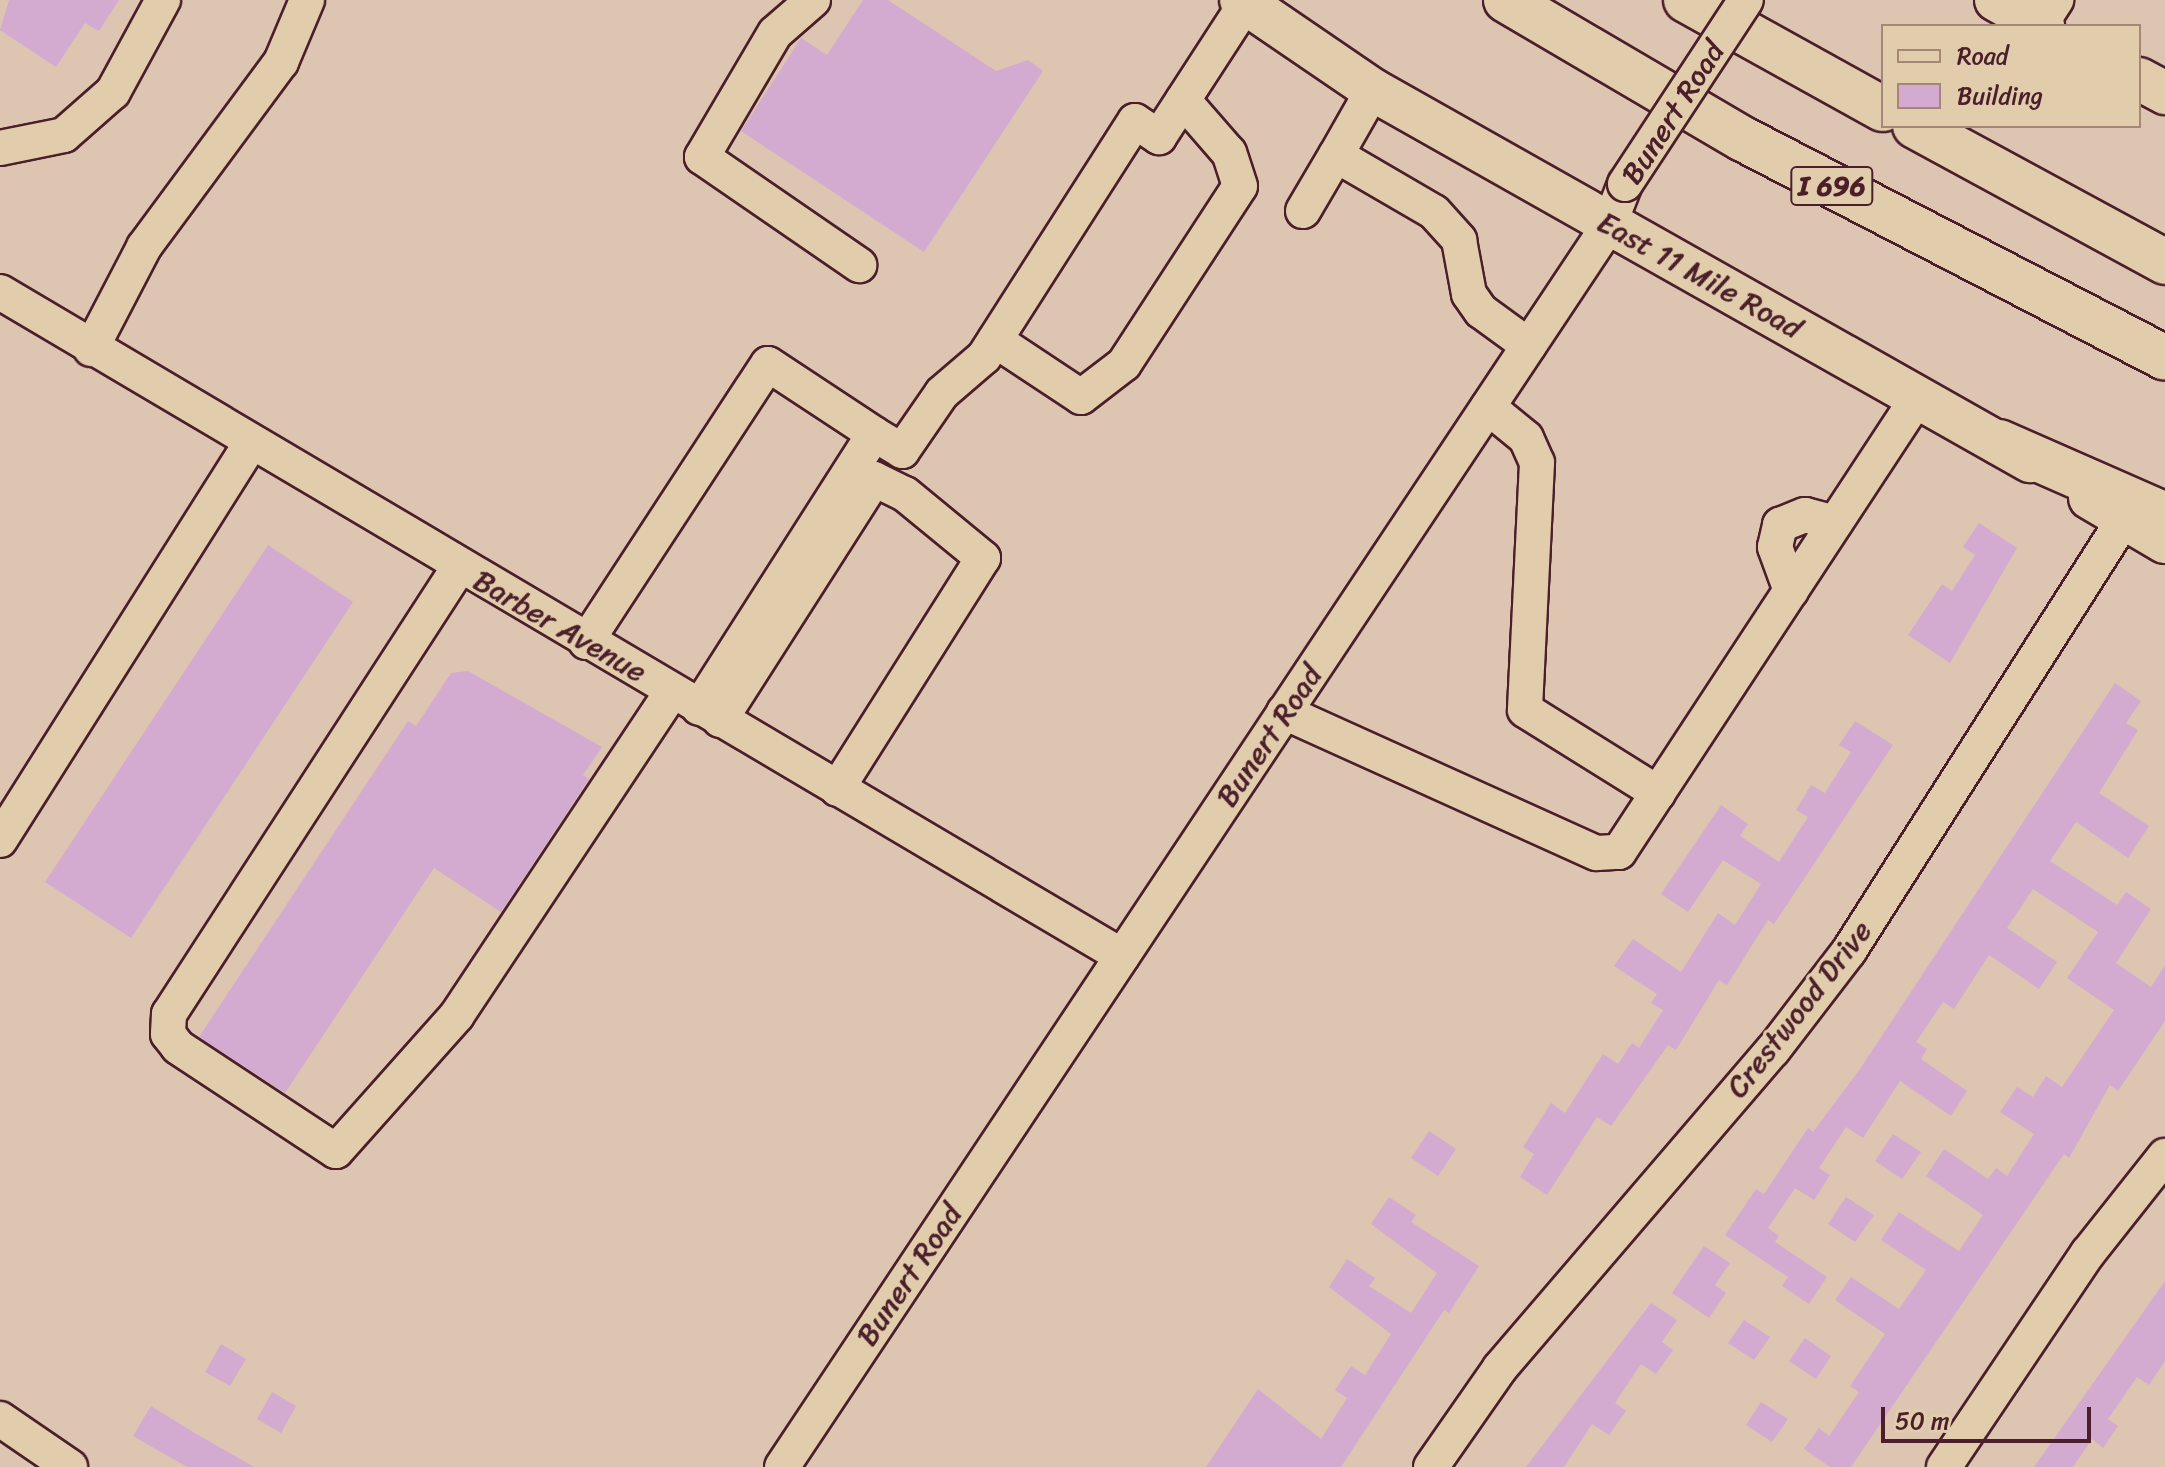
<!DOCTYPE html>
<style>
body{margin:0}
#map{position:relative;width:2165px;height:1467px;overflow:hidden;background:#dec5b2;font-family:Sriracha,sans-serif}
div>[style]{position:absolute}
.building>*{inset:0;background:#d3aad0}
.roads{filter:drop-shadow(2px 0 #4a1f2b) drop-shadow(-2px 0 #4a1f2b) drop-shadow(0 2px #4a1f2b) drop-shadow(0 -2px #4a1f2b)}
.minor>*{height:34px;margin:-17px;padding:0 17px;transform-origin:17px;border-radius:17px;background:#e1ccab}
.major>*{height:42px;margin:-21px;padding:0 21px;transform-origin:21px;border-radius:21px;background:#e1ccab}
.highway>*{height:44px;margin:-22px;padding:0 22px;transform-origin:22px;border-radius:22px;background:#e1ccab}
.bridges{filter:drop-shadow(2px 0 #4a1f2b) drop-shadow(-2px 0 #4a1f2b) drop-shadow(0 2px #4a1f2b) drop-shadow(0 -2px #4a1f2b)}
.minor-bridge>*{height:34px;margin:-17px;padding:0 17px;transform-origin:17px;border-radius:17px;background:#e1ccab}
span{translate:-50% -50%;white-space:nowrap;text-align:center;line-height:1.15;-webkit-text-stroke:6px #e1ccab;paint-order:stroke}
.shield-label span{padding:2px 6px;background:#e1ccab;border:2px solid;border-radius:6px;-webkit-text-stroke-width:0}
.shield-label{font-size:28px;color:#4a1f2b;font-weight:700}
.street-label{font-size:30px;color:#4a1f2b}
.legend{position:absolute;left:1881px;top:24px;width:260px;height:104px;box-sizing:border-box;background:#e1ccab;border:2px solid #a58778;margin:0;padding:10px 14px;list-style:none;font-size:24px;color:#4a1f2b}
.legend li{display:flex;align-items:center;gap:16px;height:40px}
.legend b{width:40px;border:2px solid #a58778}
.scale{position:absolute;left:1881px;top:1407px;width:210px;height:36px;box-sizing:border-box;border:4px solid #4a1f2b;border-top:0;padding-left:10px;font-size:24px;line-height:28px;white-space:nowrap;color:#4a1f2b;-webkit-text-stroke:6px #e1ccab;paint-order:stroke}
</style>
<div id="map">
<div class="building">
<div style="clip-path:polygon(9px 0,119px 0,99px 31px,85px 23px,56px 67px,0 30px)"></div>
<div style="clip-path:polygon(863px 0,888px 0,996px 71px,1028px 60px,1043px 71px,924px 252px,741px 131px,801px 38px,827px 55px)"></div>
<div style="clip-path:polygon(1979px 523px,2017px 548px,1950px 663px,1908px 635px,1942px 584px,1952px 591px,1975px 555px,1963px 547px)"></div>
<div style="clip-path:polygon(268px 545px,353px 602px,131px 938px,45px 882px)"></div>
<div style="clip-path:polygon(468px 671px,602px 747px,583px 775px,589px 779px,501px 912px,434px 868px,285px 1093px,199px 1037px,408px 721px,416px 726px,451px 673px)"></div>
<div style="clip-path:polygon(2115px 683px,2141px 701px,2126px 723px,2138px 730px,2099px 793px,2149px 826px,2128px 858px,2076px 822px,2050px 861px,2117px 905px,2126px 892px,2151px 909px,2116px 963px,2151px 987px,2165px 965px,2165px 1021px,2118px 1091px,2110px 1085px,2069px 1158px,2064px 1154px,1851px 1467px,1830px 1467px,1804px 1449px,1819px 1428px,1829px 1436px,1859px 1392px,1850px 1386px,1885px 1334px,1835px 1300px,1851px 1277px,1899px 1309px,1926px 1270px,1881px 1240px,1899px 1212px,1959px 1251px,1983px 1215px,1926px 1176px,1944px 1149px,1988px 1179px,1996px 1168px,2007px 1176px,2034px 1134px,2000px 1112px,2017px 1087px,2033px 1097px,2046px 1076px,2062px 1087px,2114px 1010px,2067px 978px,2098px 932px,2033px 889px,2007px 928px,2057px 962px,2039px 989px,1989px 955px,1954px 1009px,1943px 1002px,1916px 1042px,1927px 1049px,1921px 1059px,1967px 1091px,1951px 1116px,1900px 1081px,1863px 1138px,1846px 1127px,1819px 1168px,1830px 1175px,1814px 1200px,1795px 1188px,1768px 1228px,1779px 1236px,1775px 1242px,1827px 1277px,1809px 1304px,1782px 1286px,1788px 1277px,1725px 1235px,1756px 1189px,1764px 1194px,1808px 1128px,1813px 1132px,1860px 1069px)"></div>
<div style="clip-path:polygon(1855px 721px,1893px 745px,1774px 924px,1768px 920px,1727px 985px,1719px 980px,1676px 1050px,1668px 1045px,1611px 1126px,1597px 1117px,1547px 1195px,1520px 1177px,1534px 1154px,1523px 1147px,1551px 1103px,1565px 1113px,1603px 1054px,1618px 1064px,1632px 1043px,1639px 1048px,1663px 1010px,1651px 1003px,1657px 994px,1614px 966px,1633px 939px,1681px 972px,1718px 913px,1735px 925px,1761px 884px,1723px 860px,1688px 912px,1661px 894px,1721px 805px,1748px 824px,1740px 836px,1779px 862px,1808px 817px,1796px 810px,1811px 785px,1825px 793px,1851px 752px,1839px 745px)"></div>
<div style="clip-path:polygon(1429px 1131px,1456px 1149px,1438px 1176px,1411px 1158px)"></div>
<div style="clip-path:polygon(1893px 1134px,1921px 1152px,1902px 1179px,1875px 1161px)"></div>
<div style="clip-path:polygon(1389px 1197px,1416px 1215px,1411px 1222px,1479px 1266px,1449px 1313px,1444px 1310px,1341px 1467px,1206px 1467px,1258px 1389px,1321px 1439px,1347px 1398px,1335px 1390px,1351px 1366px,1365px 1375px,1391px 1334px,1329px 1287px,1347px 1259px,1375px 1278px,1369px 1286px,1411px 1313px,1437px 1273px,1371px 1224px)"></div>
<div style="clip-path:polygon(1846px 1197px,1874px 1215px,1855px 1242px,1828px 1224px)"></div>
<div style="clip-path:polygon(1704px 1246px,1730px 1263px,1715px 1285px,1726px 1293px,1709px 1318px,1672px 1293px)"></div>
<div style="clip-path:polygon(2165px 1281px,2165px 1361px,2149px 1385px,2137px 1377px,2108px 1419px,2118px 1426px,2103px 1448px,2092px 1439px,2073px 1467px,2034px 1467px)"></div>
<div style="clip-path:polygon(1651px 1303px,1677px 1320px,1662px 1342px,1673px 1350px,1656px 1374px,1641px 1364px,1615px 1403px,1626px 1411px,1609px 1435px,1592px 1424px,1564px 1467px,1526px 1467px)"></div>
<div style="clip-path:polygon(1744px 1320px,1770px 1337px,1754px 1360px,1728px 1343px)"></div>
<div style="clip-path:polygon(1805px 1338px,1831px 1356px,1816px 1379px,1789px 1361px)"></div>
<div style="clip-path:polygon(221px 1344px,246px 1359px,230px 1386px,205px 1372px)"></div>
<div style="clip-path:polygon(272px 1392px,296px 1406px,281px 1433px,257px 1419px)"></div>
<div style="clip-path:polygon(1761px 1402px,1788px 1419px,1772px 1442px,1746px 1425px)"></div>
<div style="clip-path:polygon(151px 1406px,193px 1432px,254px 1467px,187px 1467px,133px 1436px)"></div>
</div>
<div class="roads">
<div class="minor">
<div style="left:813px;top:0;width:50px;rotate:139deg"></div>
<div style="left:775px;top:33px;width:144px;rotate:120.5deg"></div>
<div style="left:702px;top:157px;width:191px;rotate:34.5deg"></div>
<div style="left:2040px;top:25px;width:30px;rotate:-57deg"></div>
<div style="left:1373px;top:90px;width:75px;rotate:119.6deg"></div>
<div style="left:1336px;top:155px;width:113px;rotate:30.2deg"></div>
<div style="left:1434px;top:212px;width:38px;rotate:48deg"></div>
<div style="left:1459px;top:240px;width:55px;rotate:79.5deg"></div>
<div style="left:1469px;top:294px;width:21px;rotate:55deg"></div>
<div style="left:1481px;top:311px;width:59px;rotate:36.1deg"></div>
<div style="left:0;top:148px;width:65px;rotate:-11.5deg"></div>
<div style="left:64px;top:135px;width:65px;rotate:-41.3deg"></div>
<div style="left:113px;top:92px;width:105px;rotate:-61.5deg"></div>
<div style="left:1303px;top:211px;width:65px;rotate:-59.5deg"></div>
<div style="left:0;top:292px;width:1304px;rotate:30.62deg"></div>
<div style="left:995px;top:340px;width:103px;rotate:33.5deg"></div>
<div style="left:1081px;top:397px;width:54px;rotate:-37.5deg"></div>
<div style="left:1124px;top:364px;width:212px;rotate:-56.9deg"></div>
<div style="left:1240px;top:186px;width:35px;rotate:-108deg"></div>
<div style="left:1229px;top:153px;width:70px;rotate:-131deg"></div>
<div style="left:91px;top:349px;width:115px;rotate:-62.5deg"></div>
<div style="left:144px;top:247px;width:230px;rotate:-53.5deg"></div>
<div style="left:281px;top:62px;width:67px;rotate:-67.2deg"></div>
<div style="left:1488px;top:407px;width:49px;rotate:39.2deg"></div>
<div style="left:1526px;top:438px;width:27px;rotate:66deg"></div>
<div style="left:1537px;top:463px;width:247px;rotate:92.8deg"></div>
<div style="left:1525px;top:710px;width:157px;rotate:32deg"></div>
<div style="left:874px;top:434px;width:33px;rotate:31deg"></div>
<div style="left:902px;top:451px;width:70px;rotate:-55.4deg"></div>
<div style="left:942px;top:393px;width:55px;rotate:-40.6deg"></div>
<div style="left:984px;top:357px;width:280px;rotate:-57.4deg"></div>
<div style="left:1135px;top:121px;width:29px;rotate:34deg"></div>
<div style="left:1159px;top:137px;width:160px;rotate:-57deg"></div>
<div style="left:459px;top:567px;width:533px;rotate:122.97deg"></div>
<div style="left:169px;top:1014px;width:20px;rotate:93deg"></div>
<div style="left:168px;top:1034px;width:16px;rotate:52deg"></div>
<div style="left:178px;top:1047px;width:189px;rotate:33.4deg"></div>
<div style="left:336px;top:1151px;width:182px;rotate:-48.3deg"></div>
<div style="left:457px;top:1015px;width:389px;rotate:-56.4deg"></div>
<div style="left:1791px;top:591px;width:47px;rotate:-110deg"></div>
<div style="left:1775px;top:547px;width:23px;rotate:-77deg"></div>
<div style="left:1780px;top:525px;width:27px;rotate:-22deg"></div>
<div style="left:1805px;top:515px;width:31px;rotate:15deg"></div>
<div style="left:586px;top:642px;width:332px;rotate:-56.8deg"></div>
<div style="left:768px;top:364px;width:127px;rotate:33.4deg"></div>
<div style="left:874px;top:434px;width:325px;rotate:122.6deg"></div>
<div style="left:1284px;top:712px;width:343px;rotate:24.3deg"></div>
<div style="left:1597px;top:853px;width:22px;rotate:-3deg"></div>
<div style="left:1619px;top:852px;width:544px;rotate:-56.69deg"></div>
<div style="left:720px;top:720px;width:286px;rotate:-57.4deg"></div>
<div style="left:874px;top:479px;width:34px;rotate:26deg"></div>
<div style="left:905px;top:494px;width:101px;rotate:39.4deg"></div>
<div style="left:983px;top:558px;width:273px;rotate:122.3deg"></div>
<div style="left:0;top:840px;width:467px;rotate:-57.7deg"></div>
<div style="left:0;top:1419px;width:85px;rotate:34.4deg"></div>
<div style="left:782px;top:1467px;width:1492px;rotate:-56.34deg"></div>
<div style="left:1609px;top:225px;width:44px;rotate:-68.7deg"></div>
<div style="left:1431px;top:1467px;width:121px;rotate:-55.1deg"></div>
<div style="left:1500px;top:1368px;width:419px;rotate:-49.4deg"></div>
<div style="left:1773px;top:1050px;width:125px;rotate:-52.5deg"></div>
<div style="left:1849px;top:951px;width:512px;rotate:-57.52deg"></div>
<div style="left:1944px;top:1467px;width:258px;rotate:-56.1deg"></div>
<div style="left:2088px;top:1253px;width:124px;rotate:-51.6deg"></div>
</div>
<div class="major">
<div style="left:1241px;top:0;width:160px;rotate:34.3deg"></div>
<div style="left:1373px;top:90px;width:755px;rotate:29.45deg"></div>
<div style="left:1996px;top:0;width:54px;rotate:29deg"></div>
<div style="left:2139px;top:79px;width:30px;rotate:28deg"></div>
<div style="left:2090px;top:498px;width:87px;rotate:30.4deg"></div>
</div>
<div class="highway">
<div style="left:1506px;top:0;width:275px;rotate:30.4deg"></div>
<div style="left:1743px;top:139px;width:475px;rotate:27.4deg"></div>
<div style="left:1686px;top:0;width:225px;rotate:29deg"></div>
<div style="left:1915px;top:126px;width:285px;rotate:28.5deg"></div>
<div style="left:1999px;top:442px;width:181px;rotate:23.7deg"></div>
</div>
</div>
<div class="bridges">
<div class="minor-bridge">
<div style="left:1625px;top:184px;width:220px;rotate:-56.7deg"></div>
</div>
</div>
<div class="shield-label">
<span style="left:1832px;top:186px">I 696</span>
</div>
<div class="street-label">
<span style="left:1673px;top:113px;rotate:-57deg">Bunert Road</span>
<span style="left:1700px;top:275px;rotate:29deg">East 11 Mile Road</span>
<span style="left:560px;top:626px;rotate:30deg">Barber Avenue</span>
<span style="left:1269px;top:736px;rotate:-56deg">Bunert Road</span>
<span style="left:1799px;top:1009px;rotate:-52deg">Crestwood Drive</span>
<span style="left:909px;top:1275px;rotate:-56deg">Bunert Road</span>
</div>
<ul class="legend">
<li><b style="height:10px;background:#e1ccab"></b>Road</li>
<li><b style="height:22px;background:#d3aad0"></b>Building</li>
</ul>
<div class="scale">50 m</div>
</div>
